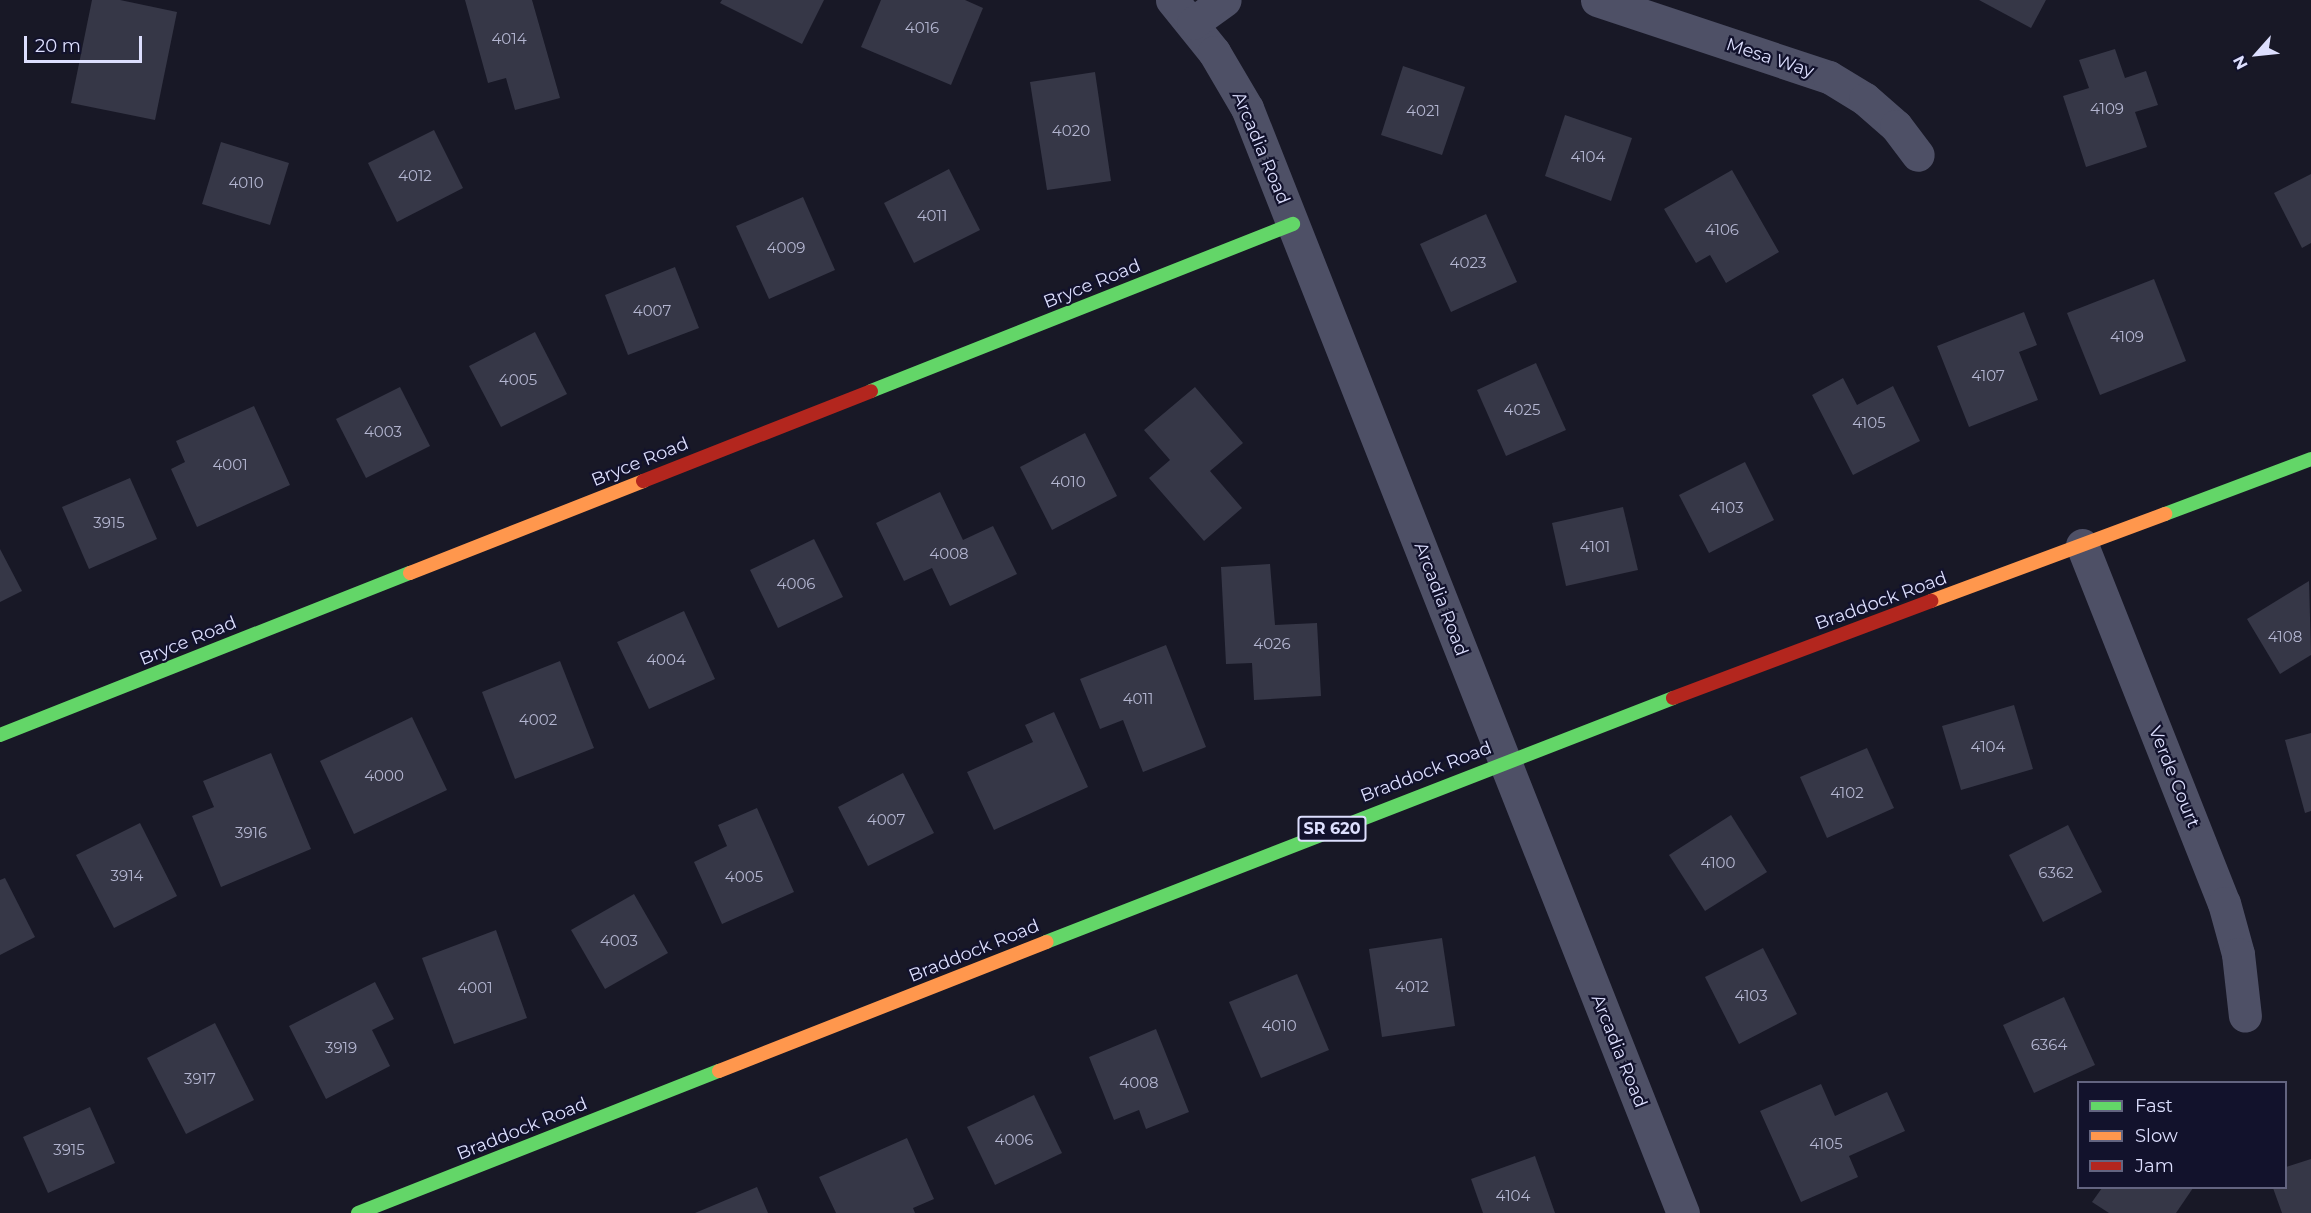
<!DOCTYPE html>
<style>
body{margin:0}
#map{position:relative;width:2311px;height:1213px;overflow:hidden;background:#181826;font-family:Montserrat,sans-serif}
div>[style]{position:absolute}
.building>*{inset:0;background:#363747}
.street>*{height:33px;margin:-16.5px;padding:0 16.5px;transform-origin:16.5px;border-radius:16.5px;background:#4e5066}
.fast>*{height:14px;margin:-7px;padding:0 7px;transform-origin:7px;border-radius:7px;background:#63d668}
.slow>*{height:14px;margin:-7px;padding:0 7px;transform-origin:7px;border-radius:7px;background:#ff974d}
.jam>*{height:14px;margin:-7px;padding:0 7px;transform-origin:7px;border-radius:7px;background:#b3261e}
span{translate:-50% -50%;white-space:nowrap;text-align:center;line-height:1.15;-webkit-text-stroke:4.5px #12122c;paint-order:stroke}
.number-label{font-size:15px;color:#b3b5d0}
.number-label span{-webkit-text-stroke-width:0}
.shield-label span{padding:2px 4px;background:#12122c;border:2px solid;border-radius:4px;-webkit-text-stroke-width:0}
.shield-label{font-size:16px;color:#dddffe;font-weight:700}
.street-label{font-size:18px;color:#dddffe}
.legend{position:absolute;left:2077px;top:1081px;width:210px;height:108px;box-sizing:border-box;background:#12122c;border:2px solid #636480;margin:0;padding:8px 10px;list-style:none;font-size:18px;color:#dddffe}
.legend li{display:flex;align-items:center;gap:12px;height:30px}
.legend b{width:30px;border:2px solid #636480}
.north{position:absolute;left:2227px;top:24px;width:60px;height:60px;-webkit-text-stroke:4px #12122c;paint-order:stroke;rotate:243deg;font-size:16px;font-weight:700;line-height:24px;text-align:center;color:#dddffe}
.north::after{content:'';display:block;margin:auto;width:21px;height:27px;background:#dddffe;clip-path:polygon(50% 0,100% 100%,50% 72%,0 100%)}
.scale{position:absolute;left:24px;top:36px;width:118px;height:27px;box-sizing:border-box;border:3px solid #dddffe;border-top:0;padding-left:8px;font-size:18px;line-height:21px;white-space:nowrap;color:#dddffe;-webkit-text-stroke:4px #12122c;paint-order:stroke}
</style>
<div id="map">
<div class="building">
<div style="clip-path:polygon(92px 0,120px 0,177px 12px,155px 120px,71px 103px)"></div>
<div style="clip-path:polygon(465px 0,532px 0,560px 98px,515px 110px,506px 78px,488px 83px)"></div>
<div style="clip-path:polygon(722px 0,824px 0,802px 44px,720px 3px)"></div>
<div style="clip-path:polygon(881px 0,965px 0,983px 8px,951px 85px,861px 47px)"></div>
<div style="clip-path:polygon(1979px 0,2046px 0,2031px 28px)"></div>
<div style="clip-path:polygon(2115px 49px,2125px 78px,2146px 71px,2158px 105px,2135px 112px,2147px 147px,2086px 167px,2063px 96px,2089px 88px,2079px 60px)"></div>
<div style="clip-path:polygon(1403px 66px,1465px 87px,1442px 155px,1381px 135px)"></div>
<div style="clip-path:polygon(1095px 72px,1111px 181px,1047px 190px,1030px 82px)"></div>
<div style="clip-path:polygon(1565px 115px,1632px 138px,1611px 201px,1545px 176px)"></div>
<div style="clip-path:polygon(434px 130px,463px 188px,397px 222px,368px 163px)"></div>
<div style="clip-path:polygon(221px 142px,289px 163px,270px 225px,202px 204px)"></div>
<div style="clip-path:polygon(949px 169px,980px 230px,914px 263px,884px 203px)"></div>
<div style="clip-path:polygon(1732px 170px,1779px 252px,1726px 283px,1710px 255px,1696px 263px,1664px 209px)"></div>
<div style="clip-path:polygon(2311px 174px,2311px 243px,2302px 248px,2274px 193px)"></div>
<div style="clip-path:polygon(803px 197px,835px 270px,769px 299px,736px 226px)"></div>
<div style="clip-path:polygon(1486px 214px,1517px 282px,1451px 312px,1420px 244px)"></div>
<div style="clip-path:polygon(675px 267px,699px 328px,628px 355px,605px 295px)"></div>
<div style="clip-path:polygon(2154px 279px,2186px 361px,2100px 395px,2067px 313px)"></div>
<div style="clip-path:polygon(2024px 312px,2037px 345px,2019px 352px,2038px 400px,1969px 427px,1937px 346px)"></div>
<div style="clip-path:polygon(535px 332px,567px 394px,501px 427px,469px 366px)"></div>
<div style="clip-path:polygon(1536px 363px,1566px 430px,1506px 456px,1477px 390px)"></div>
<div style="clip-path:polygon(1843px 378px,1857px 405px,1893px 386px,1920px 441px,1853px 475px,1812px 395px)"></div>
<div style="clip-path:polygon(400px 387px,430px 446px,366px 478px,336px 419px)"></div>
<div style="clip-path:polygon(1195px 387px,1243px 443px,1210px 471px,1242px 508px,1204px 541px,1149px 478px,1170px 460px,1144px 430px)"></div>
<div style="clip-path:polygon(254px 406px,290px 485px,197px 527px,171px 469px,185px 462px,176px 441px)"></div>
<div style="clip-path:polygon(1085px 433px,1117px 496px,1052px 530px,1020px 467px)"></div>
<div style="clip-path:polygon(1745px 462px,1774px 520px,1709px 553px,1679px 495px)"></div>
<div style="clip-path:polygon(130px 478px,157px 539px,89px 569px,62px 507px)"></div>
<div style="clip-path:polygon(940px 492px,963px 540px,993px 526px,1017px 574px,950px 606px,932px 568px,904px 581px,876px 523px)"></div>
<div style="clip-path:polygon(1623px 507px,1638px 570px,1566px 586px,1552px 523px)"></div>
<div style="clip-path:polygon(814px 539px,843px 597px,778px 628px,750px 570px)"></div>
<div style="clip-path:polygon(0 549px,22px 591px,0 602px)"></div>
<div style="clip-path:polygon(1270px 564px,1275px 625px,1317px 623px,1321px 696px,1254px 700px,1252px 663px,1226px 664px,1221px 567px)"></div>
<div style="clip-path:polygon(2309px 581px,2311px 655px,2280px 674px,2247px 619px)"></div>
<div style="clip-path:polygon(684px 611px,715px 679px,649px 709px,617px 642px)"></div>
<div style="clip-path:polygon(1166px 645px,1206px 747px,1143px 772px,1123px 720px,1100px 729px,1080px 679px)"></div>
<div style="clip-path:polygon(560px 661px,594px 748px,515px 779px,482px 692px)"></div>
<div style="clip-path:polygon(2014px 705px,2033px 769px,1961px 790px,1942px 726px)"></div>
<div style="clip-path:polygon(1054px 712px,1088px 787px,994px 830px,967px 772px,1033px 742px,1025px 725px)"></div>
<div style="clip-path:polygon(412px 717px,447px 790px,354px 834px,320px 761px)"></div>
<div style="clip-path:polygon(2311px 733px,2311px 811px,2305px 813px,2285px 740px)"></div>
<div style="clip-path:polygon(1867px 748px,1894px 808px,1827px 838px,1800px 777px)"></div>
<div style="clip-path:polygon(271px 753px,311px 849px,221px 887px,192px 816px,214px 807px,203px 781px)"></div>
<div style="clip-path:polygon(903px 773px,934px 833px,868px 866px,838px 807px)"></div>
<div style="clip-path:polygon(757px 808px,794px 892px,722px 924px,694px 862px,727px 846px,718px 825px)"></div>
<div style="clip-path:polygon(1731px 815px,1767px 872px,1705px 911px,1669px 855px)"></div>
<div style="clip-path:polygon(140px 823px,177px 896px,114px 928px,76px 855px)"></div>
<div style="clip-path:polygon(2068px 825px,2102px 892px,2043px 922px,2009px 855px)"></div>
<div style="clip-path:polygon(5px 878px,35px 937px,0 955px,0 880px)"></div>
<div style="clip-path:polygon(634px 894px,668px 953px,605px 989px,571px 930px)"></div>
<div style="clip-path:polygon(496px 930px,527px 1018px,454px 1044px,422px 958px)"></div>
<div style="clip-path:polygon(1442px 938px,1455px 1026px,1382px 1037px,1369px 949px)"></div>
<div style="clip-path:polygon(1763px 948px,1797px 1014px,1739px 1044px,1705px 977px)"></div>
<div style="clip-path:polygon(1297px 974px,1329px 1050px,1261px 1078px,1229px 1002px)"></div>
<div style="clip-path:polygon(375px 982px,394px 1019px,372px 1030px,390px 1066px,326px 1099px,289px 1026px)"></div>
<div style="clip-path:polygon(2064px 997px,2095px 1065px,2034px 1093px,2003px 1025px)"></div>
<div style="clip-path:polygon(215px 1023px,254px 1100px,186px 1134px,147px 1058px)"></div>
<div style="clip-path:polygon(1156px 1029px,1189px 1112px,1146px 1129px,1139px 1110px,1114px 1120px,1089px 1057px)"></div>
<div style="clip-path:polygon(1821px 1084px,1835px 1116px,1887px 1092px,1905px 1131px,1849px 1156px,1858px 1177px,1801px 1202px,1760px 1111px)"></div>
<div style="clip-path:polygon(1034px 1095px,1062px 1153px,995px 1185px,967px 1127px)"></div>
<div style="clip-path:polygon(90px 1107px,115px 1163px,48px 1193px,23px 1137px)"></div>
<div style="clip-path:polygon(907px 1138px,934px 1199px,913px 1208px,915px 1213px,836px 1213px,819px 1177px)"></div>
<div style="clip-path:polygon(1535px 1156px,1555px 1213px,1483px 1213px,1471px 1179px)"></div>
<div style="clip-path:polygon(2311px 1159px,2311px 1213px,2282px 1213px,2273px 1188px,2286px 1188px,2286px 1167px)"></div>
<div style="clip-path:polygon(757px 1187px,768px 1213px,695px 1213px)"></div>
<div style="clip-path:polygon(2102px 1188px,2193px 1188px,2176px 1213px,2109px 1213px,2092px 1202px)"></div>
</div>
<div class="street">
<div style="left:1172px;top:0;width:67px;rotate:51.1deg"></div>
<div style="left:1214px;top:52px;width:65px;rotate:59.5deg"></div>
<div style="left:1247px;top:108px;width:1188px;rotate:68.47deg"></div>
<div style="left:1597px;top:0;width:244px;rotate:18.4deg"></div>
<div style="left:1829px;top:77px;width:42px;rotate:31.4deg"></div>
<div style="left:1865px;top:99px;width:41px;rotate:41.1deg"></div>
<div style="left:1896px;top:126px;width:36px;rotate:53deg"></div>
<div style="left:1193px;top:23px;width:39px;rotate:-36deg"></div>
<div style="left:2082px;top:545px;width:385px;rotate:68.4deg"></div>
<div style="left:2224px;top:903px;width:53px;rotate:74.6deg"></div>
<div style="left:2238px;top:954px;width:62px;rotate:83.6deg"></div>
</div>
<div class="fast">
<div style="left:871px;top:391px;width:454px;rotate:-21.6deg"></div>
<div style="left:2165px;top:514px;width:156px;rotate:-20.6deg"></div>
<div style="left:0;top:735px;width:441px;rotate:-21.6deg"></div>
<div style="left:1046px;top:942px;width:673px;rotate:-21.26deg"></div>
<div style="left:358px;top:1213px;width:388px;rotate:-21.5deg"></div>
</div>
<div class="slow">
<div style="left:410px;top:573px;width:251px;rotate:-21.5deg"></div>
<div style="left:1931px;top:601px;width:250px;rotate:-20.4deg"></div>
<div style="left:719px;top:1071px;width:352px;rotate:-21.5deg"></div>
</div>
<div class="jam">
<div style="left:643px;top:481px;width:245px;rotate:-21.5deg"></div>
<div style="left:1673px;top:698px;width:276px;rotate:-20.6deg"></div>
</div>
<div class="number-label">
<span style="left:922px;top:28px">4016</span>
<span style="left:509px;top:39px">4014</span>
<span style="left:2107px;top:109px">4109</span>
<span style="left:1423px;top:111px">4021</span>
<span style="left:1071px;top:131px">4020</span>
<span style="left:1588px;top:157px">4104</span>
<span style="left:415px;top:176px">4012</span>
<span style="left:246px;top:183px">4010</span>
<span style="left:932px;top:216px">4011</span>
<span style="left:1722px;top:230px">4106</span>
<span style="left:786px;top:248px">4009</span>
<span style="left:1468px;top:263px">4023</span>
<span style="left:652px;top:311px">4007</span>
<span style="left:2127px;top:337px">4109</span>
<span style="left:1988px;top:376px">4107</span>
<span style="left:518px;top:380px">4005</span>
<span style="left:1522px;top:410px">4025</span>
<span style="left:1869px;top:423px">4105</span>
<span style="left:383px;top:432px">4003</span>
<span style="left:230px;top:465px">4001</span>
<span style="left:1068px;top:482px">4010</span>
<span style="left:1727px;top:508px">4103</span>
<span style="left:109px;top:523px">3915</span>
<span style="left:1595px;top:547px">4101</span>
<span style="left:949px;top:554px">4008</span>
<span style="left:796px;top:584px">4006</span>
<span style="left:2285px;top:637px">4108</span>
<span style="left:1272px;top:644px">4026</span>
<span style="left:666px;top:660px">4004</span>
<span style="left:1138px;top:699px">4011</span>
<span style="left:538px;top:720px">4002</span>
<span style="left:1988px;top:747px">4104</span>
<span style="left:384px;top:776px">4000</span>
<span style="left:1847px;top:793px">4102</span>
<span style="left:886px;top:820px">4007</span>
<span style="left:251px;top:833px">3916</span>
<span style="left:1718px;top:863px">4100</span>
<span style="left:2056px;top:873px">6362</span>
<span style="left:127px;top:876px">3914</span>
<span style="left:744px;top:877px">4005</span>
<span style="left:619px;top:941px">4003</span>
<span style="left:1412px;top:987px">4012</span>
<span style="left:475px;top:988px">4001</span>
<span style="left:1751px;top:996px">4103</span>
<span style="left:1279px;top:1026px">4010</span>
<span style="left:2049px;top:1045px">6364</span>
<span style="left:341px;top:1048px">3919</span>
<span style="left:200px;top:1079px">3917</span>
<span style="left:1139px;top:1083px">4008</span>
<span style="left:1014px;top:1140px">4006</span>
<span style="left:1826px;top:1144px">4105</span>
<span style="left:69px;top:1150px">3915</span>
<span style="left:1513px;top:1196px">4104</span>
</div>
<div class="shield-label">
<span style="left:1332px;top:829px">SR 620</span>
</div>
<div class="street-label">
<span style="left:1770px;top:58px;rotate:18deg">Mesa Way</span>
<span style="left:1261px;top:148px;rotate:67deg">Arcadia Road</span>
<span style="left:1092px;top:284px;rotate:-22deg">Bryce Road</span>
<span style="left:640px;top:462px;rotate:-22deg">Bryce Road</span>
<span style="left:1441px;top:599px;rotate:69deg">Arcadia Road</span>
<span style="left:1881px;top:601px;rotate:-20deg">Braddock Road</span>
<span style="left:188px;top:641px;rotate:-22deg">Bryce Road</span>
<span style="left:1426px;top:772px;rotate:-21deg">Braddock Road</span>
<span style="left:2174px;top:777px;rotate:68deg">Verde Court</span>
<span style="left:974px;top:951px;rotate:-22deg">Braddock Road</span>
<span style="left:1619px;top:1051px;rotate:68deg">Arcadia Road</span>
<span style="left:522px;top:1129px;rotate:-22deg">Braddock Road</span>
</div>
<ul class="legend">
<li><b style="height:8px;background:#63d668"></b>Fast</li>
<li><b style="height:8px;background:#ff974d"></b>Slow</li>
<li><b style="height:8px;background:#b3261e"></b>Jam</li>
</ul>
<div class="north">N</div>
<div class="scale">20 m</div>
</div>
